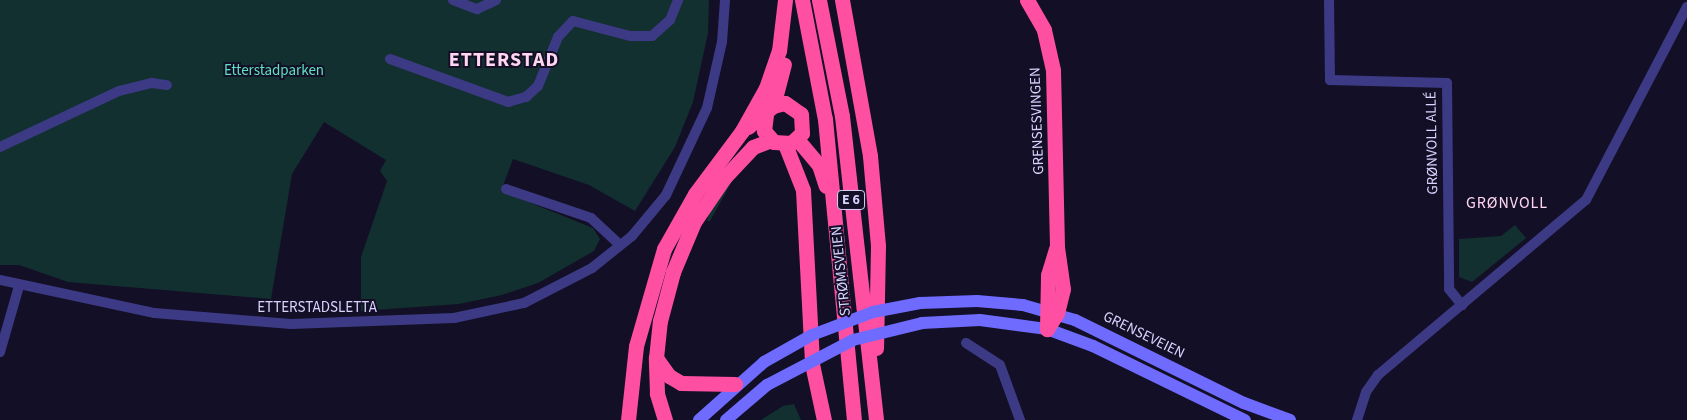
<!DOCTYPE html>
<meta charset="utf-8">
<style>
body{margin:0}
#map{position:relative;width:1687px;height:420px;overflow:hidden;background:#130f26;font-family:"Source Sans 3",sans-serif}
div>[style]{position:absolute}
.green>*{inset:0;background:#12302f}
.street>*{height:10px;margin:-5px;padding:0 5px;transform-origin:5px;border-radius:5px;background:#3d3a85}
.secondary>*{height:12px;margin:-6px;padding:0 6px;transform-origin:6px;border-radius:6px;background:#6f6bff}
.highway>*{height:15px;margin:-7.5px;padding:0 7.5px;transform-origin:7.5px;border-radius:7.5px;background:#ff4fa3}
.secondary-bridge>*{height:12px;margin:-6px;padding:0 6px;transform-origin:6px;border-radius:6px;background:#6f6bff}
span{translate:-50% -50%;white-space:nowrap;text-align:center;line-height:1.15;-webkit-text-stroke:4px #130f26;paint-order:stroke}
.shield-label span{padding:1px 4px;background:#130f26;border:1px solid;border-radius:4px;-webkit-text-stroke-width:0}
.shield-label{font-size:14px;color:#d9d4ff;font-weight:700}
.park-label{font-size:15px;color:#5fe0c0}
.street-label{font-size:15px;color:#d9d4ff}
.neighbourhood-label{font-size:16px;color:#ffd6f0;letter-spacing:1px}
.district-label{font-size:20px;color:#ffd6f0;font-weight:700;letter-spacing:1px}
</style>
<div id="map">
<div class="green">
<div style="clip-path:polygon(0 0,709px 0,708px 33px,693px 102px,675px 147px,635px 211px,589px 185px,513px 159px,501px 191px,593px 228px,600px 239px,594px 251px,538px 283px,502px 295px,459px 304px,361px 311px,361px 257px,387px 181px,380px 171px,386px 160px,324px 122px,292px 174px,271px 299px,68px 282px,19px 265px,0 265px)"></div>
<div style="clip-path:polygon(735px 176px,710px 221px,707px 221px,712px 202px)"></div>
<div style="clip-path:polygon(1515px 225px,1526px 238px,1472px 282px,1459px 277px,1459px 239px,1501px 236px)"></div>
<div style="clip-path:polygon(794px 404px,801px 420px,761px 420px,783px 406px)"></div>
</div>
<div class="street">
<div style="left:453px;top:0;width:26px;rotate:21deg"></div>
<div style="left:477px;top:9px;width:21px;rotate:-25deg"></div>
<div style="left:1329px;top:0;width:80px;rotate:89.3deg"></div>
<div style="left:1330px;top:80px;width:117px;rotate:1.5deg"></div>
<div style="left:1447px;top:83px;width:206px;rotate:89.4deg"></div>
<div style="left:1449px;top:289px;width:21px;rotate:51deg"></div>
<div style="left:390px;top:59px;width:126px;rotate:20deg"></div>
<div style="left:508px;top:102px;width:19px;rotate:-16deg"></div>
<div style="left:526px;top:97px;width:16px;rotate:-43deg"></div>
<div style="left:538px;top:86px;width:53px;rotate:-67.8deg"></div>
<div style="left:558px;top:37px;width:22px;rotate:-47deg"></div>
<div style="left:573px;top:21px;width:59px;rotate:14.7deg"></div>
<div style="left:630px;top:36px;width:22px"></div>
<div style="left:652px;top:36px;width:24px;rotate:-42deg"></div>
<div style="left:670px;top:20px;width:22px;rotate:-68deg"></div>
<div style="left:0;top:147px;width:132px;rotate:-25.2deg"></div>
<div style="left:119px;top:91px;width:34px;rotate:-14deg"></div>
<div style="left:152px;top:83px;width:15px;rotate:8deg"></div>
<div style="left:506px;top:189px;width:90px;rotate:18.8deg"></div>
<div style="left:591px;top:218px;width:40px;rotate:43deg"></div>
<div style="left:0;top:280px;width:157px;rotate:12.1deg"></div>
<div style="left:154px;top:313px;width:137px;rotate:4.6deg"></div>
<div style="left:291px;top:324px;width:163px;rotate:-2.1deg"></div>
<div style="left:454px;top:318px;width:72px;rotate:-12.1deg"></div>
<div style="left:524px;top:303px;width:76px;rotate:-27.2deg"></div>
<div style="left:592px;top:268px;width:51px;rotate:-38.7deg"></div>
<div style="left:632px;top:236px;width:53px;rotate:-50.3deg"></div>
<div style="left:666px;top:195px;width:96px;rotate:-64.8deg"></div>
<div style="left:707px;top:108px;width:68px;rotate:-77.2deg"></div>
<div style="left:722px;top:42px;width:42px;rotate:-85.9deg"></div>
<div style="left:966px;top:343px;width:40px;rotate:32.9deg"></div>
<div style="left:1000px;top:365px;width:59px;rotate:70deg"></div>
<div style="left:0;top:352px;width:69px;rotate:-73.9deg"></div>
<div style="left:1357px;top:420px;width:29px;rotate:-72deg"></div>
<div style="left:1366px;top:392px;width:21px;rotate:-55deg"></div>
<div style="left:1378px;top:375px;width:272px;rotate:-40.1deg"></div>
<div style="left:1586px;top:200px;width:218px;rotate:-62.4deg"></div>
</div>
<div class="secondary">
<div style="left:977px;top:301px;width:46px;rotate:5deg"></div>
<div style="left:1023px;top:305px;width:54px;rotate:16.1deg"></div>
<div style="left:1075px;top:320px;width:188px;rotate:26.2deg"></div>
<div style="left:1244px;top:403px;width:49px;rotate:20.3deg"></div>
<div style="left:980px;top:320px;width:68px;rotate:7.7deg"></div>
<div style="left:1047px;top:329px;width:49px;rotate:20.3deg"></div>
<div style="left:1093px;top:346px;width:169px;rotate:26deg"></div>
<div style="left:699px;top:420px;width:87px;rotate:-41.7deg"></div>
<div style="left:726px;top:420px;width:54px;rotate:-40.5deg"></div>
</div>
<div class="highway">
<div style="left:802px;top:0;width:121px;rotate:79.1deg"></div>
<div style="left:825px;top:119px;width:302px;rotate:84.5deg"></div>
<div style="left:819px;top:0;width:118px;rotate:78.8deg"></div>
<div style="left:842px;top:116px;width:306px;rotate:83.6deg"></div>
<div style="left:842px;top:0;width:158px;rotate:79.8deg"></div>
<div style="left:870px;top:156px;width:90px;rotate:84.9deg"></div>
<div style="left:878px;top:246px;width:102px;rotate:91.1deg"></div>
<div style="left:1027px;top:0;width:34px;rotate:60deg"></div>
<div style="left:1044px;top:30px;width:41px;rotate:77.3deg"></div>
<div style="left:1053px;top:70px;width:177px;rotate:88.7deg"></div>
<div style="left:1057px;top:247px;width:42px;rotate:81.9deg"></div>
<div style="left:1063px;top:289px;width:25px;rotate:104deg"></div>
<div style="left:1057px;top:313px;width:19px;rotate:122deg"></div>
<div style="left:773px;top:106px;width:43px;rotate:-75.3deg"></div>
<div style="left:748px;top:127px;width:33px;rotate:-40deg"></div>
<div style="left:773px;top:106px;width:12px;rotate:-14deg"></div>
<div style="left:785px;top:103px;width:19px;rotate:35deg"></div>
<div style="left:801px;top:114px;width:19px;rotate:87deg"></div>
<div style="left:802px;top:133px;width:15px;rotate:138deg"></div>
<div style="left:791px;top:143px;width:17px;rotate:-177deg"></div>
<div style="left:774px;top:142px;width:15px;rotate:-132deg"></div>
<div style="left:764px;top:131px;width:17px;rotate:-83deg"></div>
<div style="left:797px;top:139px;width:34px;rotate:50deg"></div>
<div style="left:819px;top:165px;width:22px;rotate:72deg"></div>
<div style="left:785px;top:144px;width:49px;rotate:68.6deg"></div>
<div style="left:803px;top:190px;width:174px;rotate:87deg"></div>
<div style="left:812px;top:364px;width:57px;rotate:77.9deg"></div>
<div style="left:1047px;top:329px;width:54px;rotate:-88.9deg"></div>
<div style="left:1048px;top:275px;width:28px;rotate:-73deg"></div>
<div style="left:656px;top:358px;width:22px;rotate:54deg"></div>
<div style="left:669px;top:376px;width:14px;rotate:30deg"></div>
<div style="left:681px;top:383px;width:54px;rotate:1.1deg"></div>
<div style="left:628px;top:420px;width:74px;rotate:-83.8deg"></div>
<div style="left:636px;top:346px;width:101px;rotate:-73.9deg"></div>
<div style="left:664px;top:249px;width:63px;rotate:-60.6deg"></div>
<div style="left:695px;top:194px;width:79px;rotate:-53.3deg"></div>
<div style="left:742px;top:131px;width:49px;rotate:-60.8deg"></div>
<div style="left:766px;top:88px;width:39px;rotate:-71deg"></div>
<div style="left:779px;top:51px;width:51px;rotate:-83.3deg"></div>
<div style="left:665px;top:420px;width:28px;rotate:-107deg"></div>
<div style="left:657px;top:393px;width:35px;rotate:-92deg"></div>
<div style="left:656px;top:358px;width:37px;rotate:-84deg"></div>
<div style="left:660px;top:321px;width:51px;rotate:-75.1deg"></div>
<div style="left:673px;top:272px;width:54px;rotate:-67.2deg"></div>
<div style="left:694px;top:222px;width:53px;rotate:-55.7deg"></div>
<div style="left:724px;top:178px;width:42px;rotate:-46.9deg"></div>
<div style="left:753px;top:147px;width:19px;rotate:-21deg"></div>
</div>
<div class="secondary-bridge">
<div style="left:764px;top:362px;width:55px;rotate:-29.4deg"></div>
<div style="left:812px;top:335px;width:65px;rotate:-20.7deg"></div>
<div style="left:873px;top:312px;width:48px;rotate:-10.8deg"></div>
<div style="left:920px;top:303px;width:57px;rotate:-2deg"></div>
<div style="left:767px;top:385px;width:97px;rotate:-27.6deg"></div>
<div style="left:853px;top:340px;width:71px;rotate:-13.8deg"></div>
<div style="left:922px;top:323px;width:58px;rotate:-3deg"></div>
</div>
<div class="shield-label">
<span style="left:851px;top:200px">E 6</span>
</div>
<div class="park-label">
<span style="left:274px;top:71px">Etterstadparken</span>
</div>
<div class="street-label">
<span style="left:1037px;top:121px;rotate:-92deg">GRENSESVINGEN</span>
<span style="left:1432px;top:143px;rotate:-91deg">GRØNVOLL ALLÉ</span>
<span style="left:841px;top:271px;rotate:-96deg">STRØMSVEIEN</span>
<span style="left:317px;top:308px">ETTERSTADSLETTA</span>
<span style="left:1144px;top:335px;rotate:26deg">GRENSEVEIEN</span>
</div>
<div class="neighbourhood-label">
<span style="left:1507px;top:203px">GRØNVOLL</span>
</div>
<div class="district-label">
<span style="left:504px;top:60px">ETTERSTAD</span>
</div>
</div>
